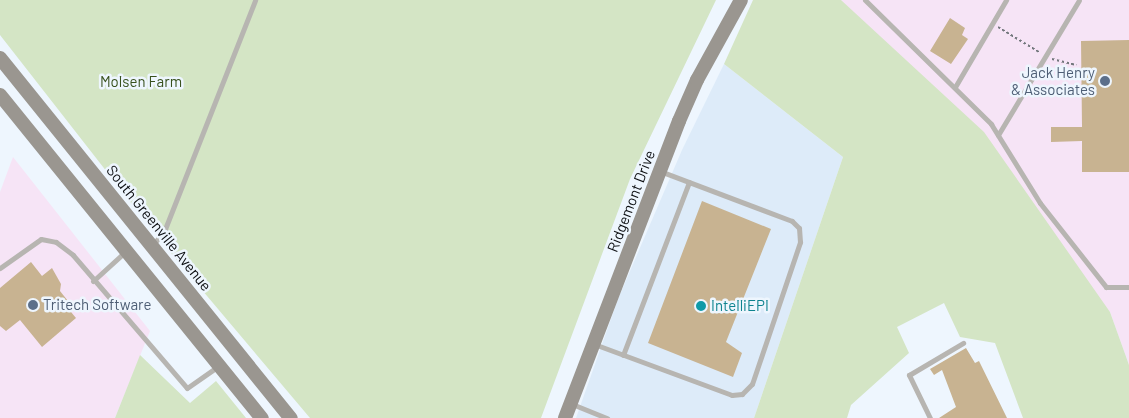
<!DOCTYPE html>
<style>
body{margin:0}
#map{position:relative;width:1129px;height:418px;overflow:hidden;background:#eef6fe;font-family:Barlow,sans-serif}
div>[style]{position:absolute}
.commercial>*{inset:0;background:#f6e4f6}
.built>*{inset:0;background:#ddebf9}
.green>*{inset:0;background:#d4e5c5}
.building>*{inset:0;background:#c8b391}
.path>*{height:2px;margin-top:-1px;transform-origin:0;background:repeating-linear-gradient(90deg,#72777c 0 2.5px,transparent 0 5px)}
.lane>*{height:5px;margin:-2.5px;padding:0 2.5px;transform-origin:2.5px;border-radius:2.5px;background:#b7b5b1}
.secondary>*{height:14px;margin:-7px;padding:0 7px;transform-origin:7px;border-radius:7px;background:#9a9690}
.dots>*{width:14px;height:14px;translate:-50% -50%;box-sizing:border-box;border:2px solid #eef6fe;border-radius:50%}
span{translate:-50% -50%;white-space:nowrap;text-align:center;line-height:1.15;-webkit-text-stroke:5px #eef6fe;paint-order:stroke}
.service-label{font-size:15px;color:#4e5e75}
.right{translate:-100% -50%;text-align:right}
.left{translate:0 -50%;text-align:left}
.park-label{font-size:15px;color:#38511d}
.street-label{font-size:15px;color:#0c0e11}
.culture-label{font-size:15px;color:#0d838f}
</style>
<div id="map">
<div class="commercial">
<div style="clip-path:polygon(841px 0,1129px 0,1129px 365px,1110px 312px)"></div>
<div style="clip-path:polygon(13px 157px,150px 331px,115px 418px,0 418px,0 192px)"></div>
</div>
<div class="built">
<div style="clip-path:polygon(724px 64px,843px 157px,754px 418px,576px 418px,618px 299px,682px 150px)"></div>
</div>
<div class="green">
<div style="clip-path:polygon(0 0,716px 0,630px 179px,541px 418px,310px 418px,164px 245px,0 35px)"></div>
<div style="clip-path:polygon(753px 0,841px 0,984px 132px,1110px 312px,1129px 365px,1129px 418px,1023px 418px,995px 343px,960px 337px,944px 303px,897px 327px,909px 353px,851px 405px,847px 418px,754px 418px,843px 157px,724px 64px)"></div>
<div style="clip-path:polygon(140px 355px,190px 403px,216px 381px,246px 418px,115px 418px)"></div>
</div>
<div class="building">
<div style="clip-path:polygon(950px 18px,965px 28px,962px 35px,968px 39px,951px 64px,930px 51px)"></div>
<div style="clip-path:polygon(1129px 40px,1129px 172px,1082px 172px,1082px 141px,1051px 142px,1051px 127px,1082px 127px,1081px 41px)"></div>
<div style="clip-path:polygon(702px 201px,771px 229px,726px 342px,742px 353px,733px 377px,648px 343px)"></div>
<div style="clip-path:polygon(31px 262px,42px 276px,52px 268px,61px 284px,60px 291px,68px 301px,66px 306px,76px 318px,42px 347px,20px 320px,6px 331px,0 326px,0 288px)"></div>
<div style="clip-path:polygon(966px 348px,975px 363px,979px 361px,1007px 418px,939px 418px,956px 407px,942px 370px,934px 375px,930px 369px)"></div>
</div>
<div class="path">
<div style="left:998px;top:27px;width:48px;rotate:31.4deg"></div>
<div style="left:1052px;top:59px;width:25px;rotate:14deg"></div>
</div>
<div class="lane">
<div style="left:865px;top:0;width:177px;rotate:44.5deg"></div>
<div style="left:991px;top:124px;width:93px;rotate:58.2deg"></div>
<div style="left:1040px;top:203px;width:107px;rotate:51.8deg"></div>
<div style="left:1106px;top:287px;width:23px"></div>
<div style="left:955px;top:87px;width:101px;rotate:-59.6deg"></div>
<div style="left:998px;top:135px;width:157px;rotate:-59deg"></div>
<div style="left:153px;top:245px;width:20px;rotate:-53deg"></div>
<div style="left:165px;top:229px;width:246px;rotate:-68.5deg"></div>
<div style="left:0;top:268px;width:50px;rotate:-35.3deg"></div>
<div style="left:41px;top:239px;width:15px;rotate:11deg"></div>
<div style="left:56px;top:242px;width:21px;rotate:37deg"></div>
<div style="left:73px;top:255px;width:175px;rotate:49.4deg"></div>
<div style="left:187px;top:388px;width:39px;rotate:-35deg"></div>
<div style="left:93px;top:281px;width:45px;rotate:-42.3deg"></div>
<div style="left:594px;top:344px;width:147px;rotate:20.3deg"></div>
<div style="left:732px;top:395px;width:10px;rotate:-6deg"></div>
<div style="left:742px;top:394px;width:14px;rotate:-45deg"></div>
<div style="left:752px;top:384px;width:150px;rotate:-71.3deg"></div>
<div style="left:800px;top:242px;width:14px;rotate:-94deg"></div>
<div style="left:799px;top:228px;width:10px;rotate:-135deg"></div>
<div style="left:792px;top:221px;width:141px;rotate:-159.3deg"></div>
<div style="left:623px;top:355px;width:185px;rotate:-69.1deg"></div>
<div style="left:572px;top:404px;width:38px;rotate:22deg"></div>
<div style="left:930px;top:418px;width:48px;rotate:-116deg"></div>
<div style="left:909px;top:375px;width:63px;rotate:-30.7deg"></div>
</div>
<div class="secondary">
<div style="left:0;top:58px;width:463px;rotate:51.1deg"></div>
<div style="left:0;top:95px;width:416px;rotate:51deg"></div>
<div style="left:565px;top:418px;width:318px;rotate:-69deg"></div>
<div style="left:679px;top:121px;width:45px;rotate:-66.3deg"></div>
<div style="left:697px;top:80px;width:91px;rotate:-61.2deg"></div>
</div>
<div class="dots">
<div style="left:1105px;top:81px;background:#5c6f8a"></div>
<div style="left:33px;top:305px;background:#5c6f8a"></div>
<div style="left:701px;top:306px;background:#0f9aa8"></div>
</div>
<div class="service-label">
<span class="right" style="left:1095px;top:81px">Jack Henry<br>&amp; Associates</span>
<span class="left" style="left:43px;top:305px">Tritech Software</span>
</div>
<div class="park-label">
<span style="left:141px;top:82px">Molsen Farm</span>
</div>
<div class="street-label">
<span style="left:631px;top:201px;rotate:-69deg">Ridgemont Drive</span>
<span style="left:159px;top:228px;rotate:51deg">South Greenville Avenue</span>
</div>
<div class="culture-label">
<span class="left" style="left:711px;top:306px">IntelliEPI</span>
</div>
</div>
